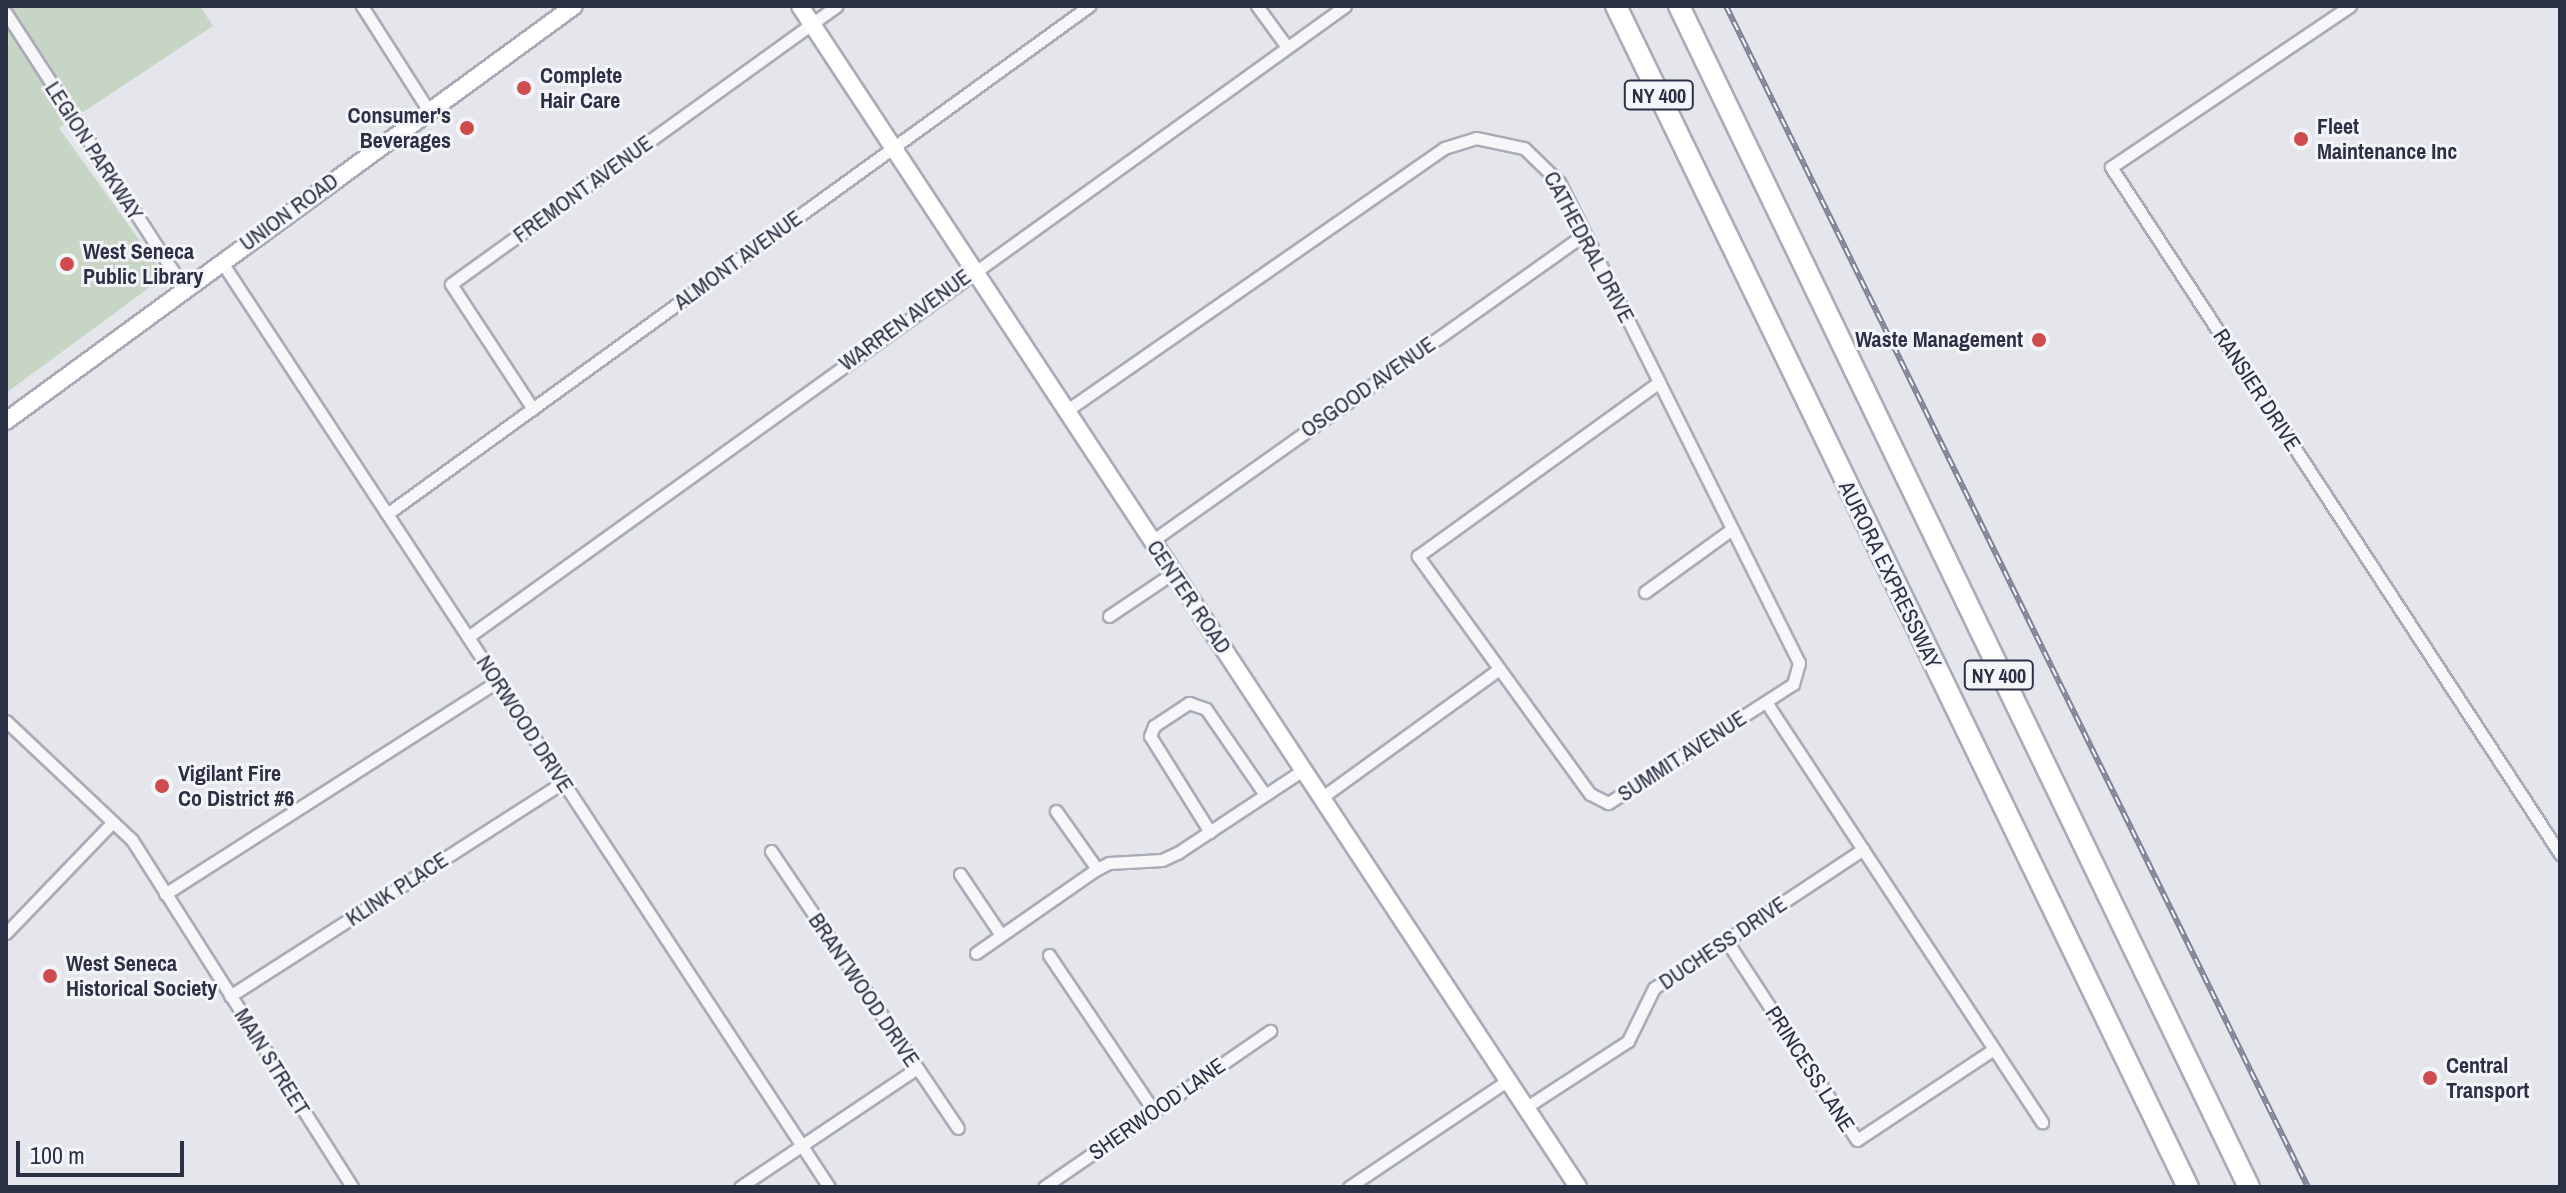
<!DOCTYPE html>
<style>
body{margin:0}
#map{position:relative;width:2566px;height:1193px;overflow:hidden;background:#e4e6ec;font-family:"Archivo Narrow",sans-serif}
div>[style]{position:absolute}
.green>*{inset:0;background:#c7d5c5}
.roads{filter:drop-shadow(2px 0 #a9acb6) drop-shadow(-2px 0 #a9acb6) drop-shadow(0 2px #a9acb6) drop-shadow(0 -2px #a9acb6)}
.street>*{height:11px;margin:-5.5px;padding:0 5.5px;transform-origin:5.5px;border-radius:5.5px;background:#f7f7fa}
.secondary>*{height:16px;margin:-8px;padding:0 8px;transform-origin:8px;border-radius:8px;background:#fff}
.highway>*{height:20px;margin:-10px;padding:0 10px;transform-origin:10px;border-radius:10px;background:#fff}
.rail>*{height:6px;margin-top:-3px;transform-origin:0;background:repeating-linear-gradient(90deg,#f4f5f9 0 9px,#7d8395 0 18px);box-sizing:border-box;border-block:2px solid #7d8395}
.dots>*{width:22px;height:22px;translate:-50% -50%;box-sizing:border-box;border:4px solid #f4f5f9;border-radius:50%}
span{translate:-50% -50%;white-space:nowrap;text-align:center;line-height:1.15;-webkit-text-stroke:6px #f4f5f9;paint-order:stroke}
.shield-label span{padding:2px 6px;background:#f4f5f9;border:2px solid;border-radius:6px;-webkit-text-stroke-width:0}
.shield-label{font-size:20px;color:#2b3144;font-weight:700}
.poi-label{font-size:22px;color:#2b3144;font-weight:700}
.left{translate:0 -50%;text-align:left}
.right{translate:-100% -50%;text-align:right}
.street-label{font-size:22px;color:#2b3144}
.frame{position:absolute;inset:0;border:8px solid #2b3144;pointer-events:none}
.scale{position:absolute;left:16px;top:1141px;width:168px;height:36px;box-sizing:border-box;border:4px solid #2b3144;border-top:0;padding-left:10px;font-size:24px;line-height:28px;white-space:nowrap;color:#2b3144;-webkit-text-stroke:6px #f4f5f9;paint-order:stroke}
</style>
<div id="map">
<div class="green">
<div style="clip-path:polygon(6px 6px,200px 6px,213px 26px,59px 128px,165px 276px,6px 393px)"></div>
</div>
<div class="roads">
<div class="street">
<div style="left:362px;top:6px;width:125px;rotate:57.5deg"></div>
<div style="left:1257px;top:6px;width:51px;rotate:53.8deg"></div>
<div style="left:2350px;top:6px;width:288px;rotate:146deg"></div>
<div style="left:2111px;top:167px;width:821px;rotate:56.83deg"></div>
<div style="left:6px;top:13px;width:328px;rotate:57.1deg"></div>
<div style="left:221px;top:261px;width:1108px;rotate:56.71deg"></div>
<div style="left:533px;top:409px;width:149px;rotate:-123.3deg"></div>
<div style="left:451px;top:284px;width:475px;rotate:-35.8deg"></div>
<div style="left:1066px;top:411px;width:460px;rotate:-34.8deg"></div>
<div style="left:1444px;top:148px;width:34px;rotate:-17deg"></div>
<div style="left:1476px;top:138px;width:49px;rotate:11.8deg"></div>
<div style="left:1524px;top:148px;width:49px;rotate:44.2deg"></div>
<div style="left:1559px;top:182px;width:224px;rotate:63.4deg"></div>
<div style="left:1659px;top:382px;width:314px;rotate:63.5deg"></div>
<div style="left:1799px;top:663px;width:22px;rotate:106deg"></div>
<div style="left:1793px;top:684px;width:220px;rotate:147.2deg"></div>
<div style="left:1608px;top:803px;width:20px;rotate:-153deg"></div>
<div style="left:1590px;top:794px;width:294px;rotate:-125.9deg"></div>
<div style="left:1418px;top:556px;width:297px;rotate:-35.8deg"></div>
<div style="left:387px;top:514px;width:867px;rotate:-35.89deg"></div>
<div style="left:1152px;top:541px;width:531px;rotate:-35.34deg"></div>
<div style="left:1645px;top:592px;width:107px;rotate:-35.9deg"></div>
<div style="left:1109px;top:616px;width:77px;rotate:-33.9deg"></div>
<div style="left:468px;top:637px;width:1080px;rotate:-35.73deg"></div>
<div style="left:1766px;top:702px;width:503px;rotate:56.69deg"></div>
<div style="left:6px;top:721px;width:173px;rotate:43.4deg"></div>
<div style="left:132px;top:840px;width:411px;rotate:57.6deg"></div>
<div style="left:1321px;top:798px;width:220px;rotate:-35.9deg"></div>
<div style="left:1056px;top:811px;width:71px;rotate:54.7deg"></div>
<div style="left:1210px;top:832px;width:113px;rotate:-122deg"></div>
<div style="left:1150px;top:736px;width:11px;rotate:-68deg"></div>
<div style="left:1154px;top:726px;width:42px;rotate:-33.3deg"></div>
<div style="left:1189px;top:703px;width:18px;rotate:19deg"></div>
<div style="left:1206px;top:709px;width:104px;rotate:55.5deg"></div>
<div style="left:771px;top:851px;width:334px;rotate:56deg"></div>
<div style="left:960px;top:874px;width:73px;rotate:56.1deg"></div>
<div style="left:165px;top:894px;width:394px;rotate:-32.6deg"></div>
<div style="left:6px;top:933px;width:154px;rotate:-46.1deg"></div>
<div style="left:1726px;top:940px;width:239px;rotate:56.8deg"></div>
<div style="left:1857px;top:1140px;width:164px;rotate:-33.6deg"></div>
<div style="left:976px;top:953px;width:147px;rotate:-34.8deg"></div>
<div style="left:1097px;top:869px;width:13px;rotate:-27deg"></div>
<div style="left:1109px;top:863px;width:53px;rotate:-3.2deg"></div>
<div style="left:1162px;top:860px;width:19px;rotate:-25deg"></div>
<div style="left:1179px;top:852px;width:149px;rotate:-33.5deg"></div>
<div style="left:1049px;top:955px;width:188px;rotate:56.1deg"></div>
<div style="left:230px;top:996px;width:396px;rotate:-32.7deg"></div>
<div style="left:1525px;top:1108px;width:123px;rotate:-33deg"></div>
<div style="left:1628px;top:1041px;width:59px;rotate:-63.9deg"></div>
<div style="left:1654px;top:988px;width:251px;rotate:-33.6deg"></div>
<div style="left:740px;top:1187px;width:213px;rotate:-33.9deg"></div>
<div style="left:1044px;top:1187px;width:275px;rotate:-34.6deg"></div>
<div style="left:1349px;top:1187px;width:190px;rotate:-33.9deg"></div>
</div>
<div class="secondary">
<div style="left:800px;top:6px;width:1414px;rotate:56.62deg"></div>
<div style="left:6px;top:421px;width:703px;rotate:-36.15deg"></div>
</div>
<div class="highway">
<div style="left:1616px;top:6px;width:1312px;rotate:64.16deg"></div>
<div style="left:1679px;top:6px;width:1311px;rotate:64.24deg"></div>
</div>
</div>
<div class="rail">
<div style="left:1726px;top:6px;width:1317px;rotate:63.77deg"></div>
</div>
<div class="dots">
<div style="left:524px;top:88px;background:#ce4c4e"></div>
<div style="left:467px;top:128px;background:#ce4c4e"></div>
<div style="left:2301px;top:139px;background:#ce4c4e"></div>
<div style="left:67px;top:264px;background:#ce4c4e"></div>
<div style="left:2039px;top:340px;background:#ce4c4e"></div>
<div style="left:162px;top:786px;background:#ce4c4e"></div>
<div style="left:50px;top:976px;background:#ce4c4e"></div>
<div style="left:2430px;top:1078px;background:#ce4c4e"></div>
</div>
<div class="shield-label">
<span style="left:1659px;top:95px">NY 400</span>
<span style="left:1999px;top:675px">NY 400</span>
</div>
<div class="poi-label">
<span class="left" style="left:540px;top:88px">Complete<br>Hair Care</span>
<span class="right" style="left:451px;top:128px">Consumer's<br>Beverages</span>
<span class="left" style="left:2317px;top:139px">Fleet<br>Maintenance Inc</span>
<span class="left" style="left:83px;top:264px">West Seneca<br>Public Library</span>
<span class="right" style="left:2023px;top:340px">Waste Management</span>
<span class="left" style="left:178px;top:786px">Vigilant Fire<br>Co District #6</span>
<span class="left" style="left:66px;top:976px">West Seneca<br>Historical Society</span>
<span class="left" style="left:2446px;top:1078px">Central<br>Transport</span>
</div>
<div class="street-label">
<span style="left:94px;top:151px;rotate:57deg">LEGION PARKWAY</span>
<span style="left:583px;top:189px;rotate:-36deg">FREMONT AVENUE</span>
<span style="left:289px;top:212px;rotate:-36deg">UNION ROAD</span>
<span style="left:1589px;top:247px;rotate:62deg">CATHEDRAL DRIVE</span>
<span style="left:738px;top:260px;rotate:-36deg">ALMONT AVENUE</span>
<span style="left:905px;top:320px;rotate:-36deg">WARREN AVENUE</span>
<span style="left:1368px;top:387px;rotate:-35deg">OSGOOD AVENUE</span>
<span style="left:2257px;top:390px;rotate:57deg">RANSIER DRIVE</span>
<span style="left:1890px;top:575px;rotate:64deg">AURORA EXPRESSWAY</span>
<span style="left:1189px;top:597px;rotate:56deg">CENTER ROAD</span>
<span style="left:525px;top:724px;rotate:57deg">NORWOOD DRIVE</span>
<span style="left:1682px;top:756px;rotate:-33deg">SUMMIT AVENUE</span>
<span style="left:397px;top:889px;rotate:-33deg">KLINK PLACE</span>
<span style="left:1723px;top:943px;rotate:-34deg">DUCHESS DRIVE</span>
<span style="left:864px;top:990px;rotate:56deg">BRANTWOOD DRIVE</span>
<span style="left:272px;top:1062px;rotate:58deg">MAIN STREET</span>
<span style="left:1810px;top:1069px;rotate:57deg">PRINCESS LANE</span>
<span style="left:1157px;top:1109px;rotate:-35deg">SHERWOOD LANE</span>
</div>
<div class="frame"></div>
<div class="scale">100 m</div>
</div>
